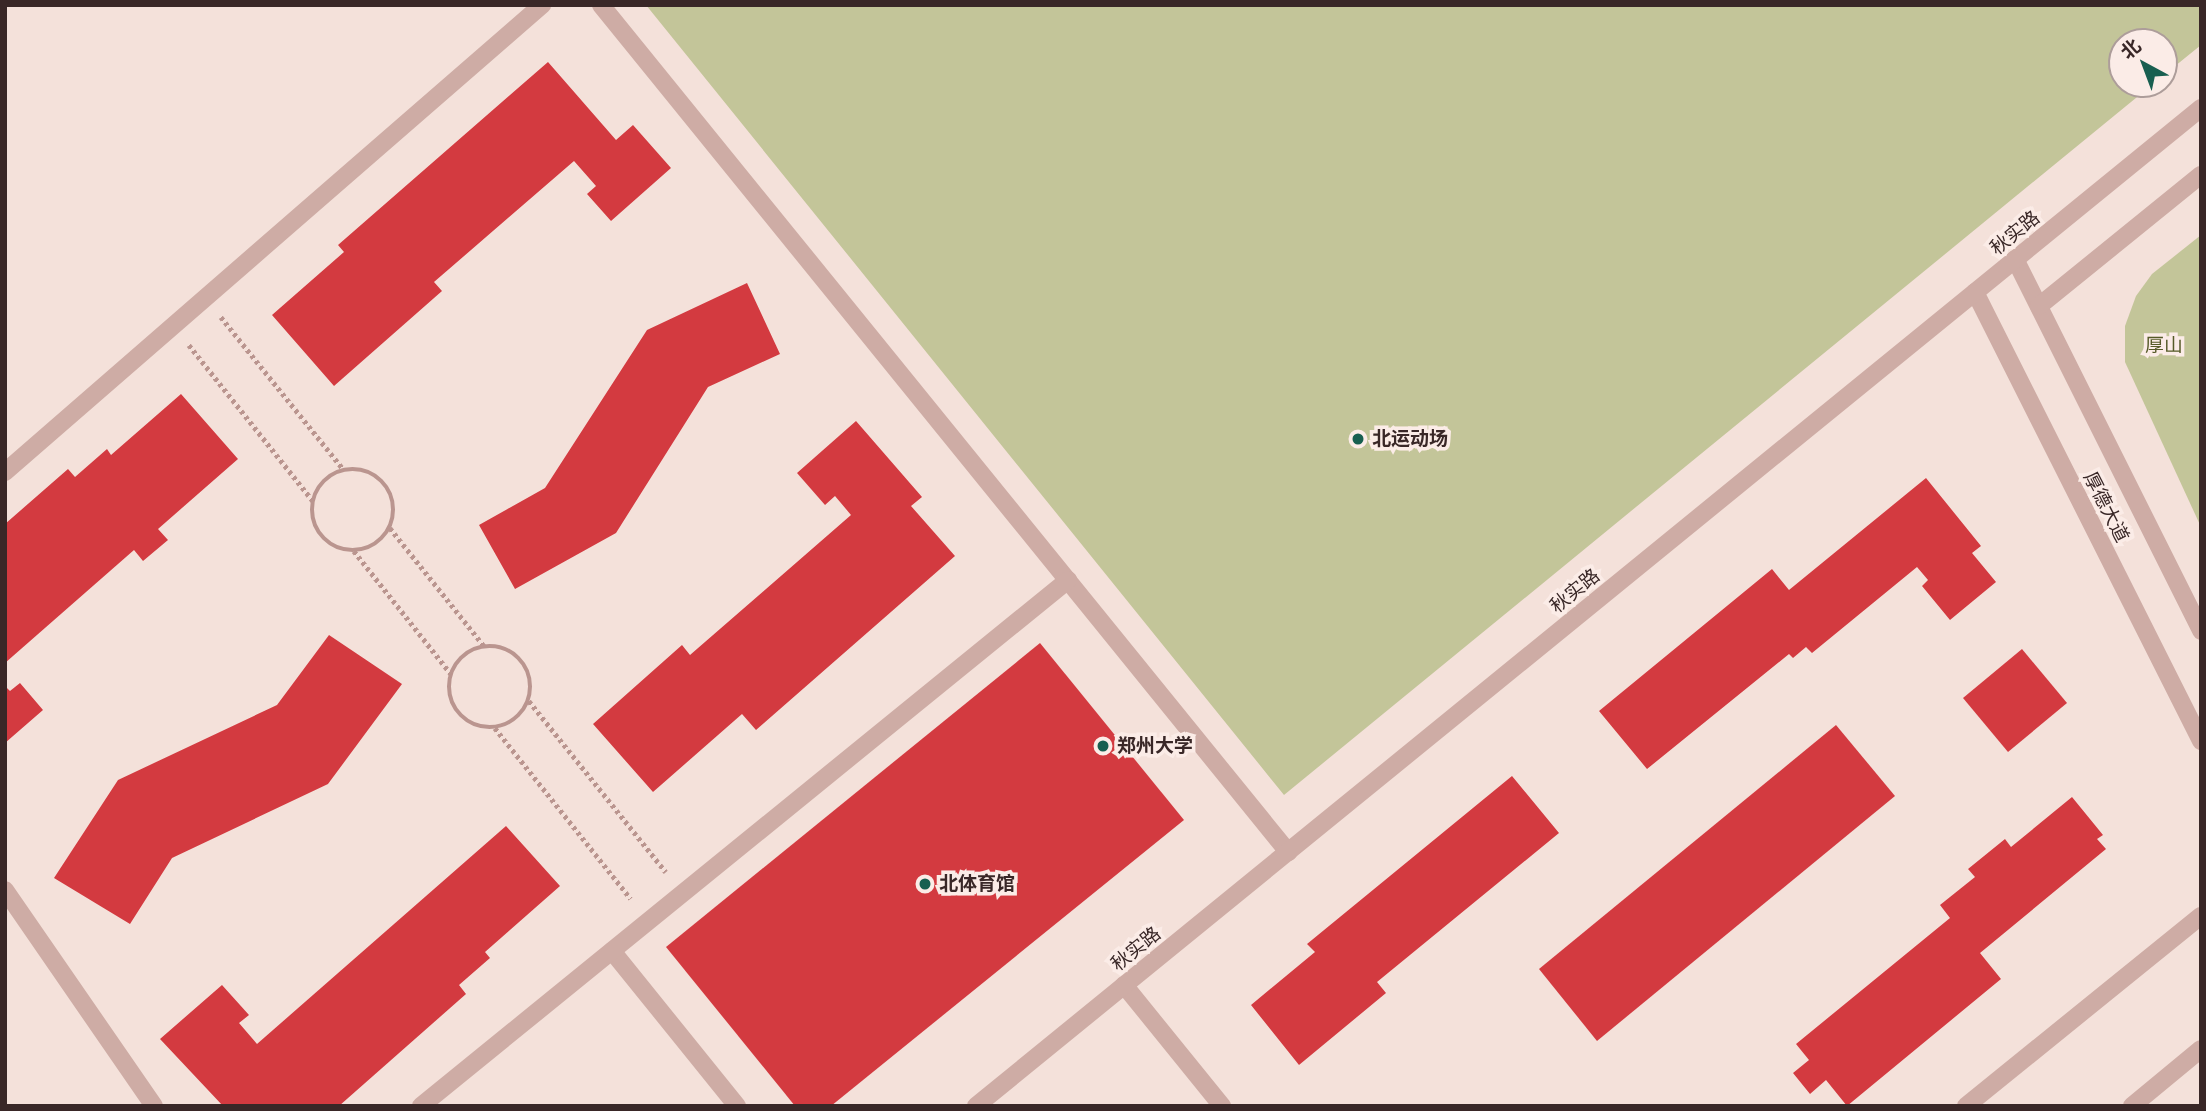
<!DOCTYPE html>
<meta charset="utf-8">
<style>
body{margin:0}
#map{position:relative;width:2206px;height:1111px;overflow:hidden;background:#f4e1da;font-family:"IBM Plex Sans","Noto Sans SC",sans-serif}
div>[style]{position:absolute}
.green>*{inset:0;background:#c3c599}
.building>*{inset:0;background:#d33a40}
.path>*{height:4.5px;margin-top:-2.25px;transform-origin:0;background:repeating-linear-gradient(90deg,#ba958f 0 3.5px,transparent 0 7px)}
.path>.ring{margin:-2.25px;padding:0;box-sizing:content-box;background:none;border:4.5px solid #ba958f;border-radius:50%}
.service>*{height:18px;margin:-9px;padding:0 9px;transform-origin:9px;border-radius:9px;background:#ceaca5}
.dots>*{width:19px;height:19px;translate:-50% -50%;box-sizing:border-box;border:4px solid #fbece7;border-radius:50%}
span{translate:-50% -50%;white-space:nowrap;text-align:center;line-height:1.15;-webkit-text-stroke:7px #fbece7;paint-order:stroke}
.street-label{font-size:19px;color:#392727}
.park-label{font-size:19px;color:#565a28}
.poi-label{font-size:19px;color:#392727;font-weight:700}
.left{translate:0 -50%;text-align:left}
.frame{position:absolute;inset:0;border:7px solid #392727;pointer-events:none}
.north{position:absolute;left:2108px;top:28px;width:70px;height:70px;box-sizing:border-box;background:#fbece7;border:2px solid #ad9d9a;border-radius:50%;rotate:319deg;font-size:19px;font-weight:700;line-height:28px;text-align:center;color:#392727}
.north::after{content:'';display:block;margin:auto;width:24px;height:32px;background:#185f50;clip-path:polygon(50% 0,100% 100%,50% 72%,0 100%)}
</style>
<div id="map">
<div class="green">
<div style="clip-path:polygon(646px 5px,2201px 5px,2201px 45px,2164px 75px,2164px 42px,2122px 42px,2122px 84px,2153px 84px,1284px 795px)"></div>
<div style="clip-path:polygon(2201px 235px,2201px 527px,2125px 362px,2125px 326px,2136px 296px,2152px 274px)"></div>
</div>
<div class="building">
<div style="clip-path:polygon(548px 62px,616px 140px,633px 125px,671px 168px,611px 221px,587px 194px,596px 186px,574px 161px,434px 282px,442px 291px,334px 386px,272px 315px,344px 252px,338px 245px)"></div>
<div style="clip-path:polygon(747px 283px,780px 354px,708px 387px,616px 533px,515px 589px,479px 525px,545px 488px,647px 330px)"></div>
<div style="clip-path:polygon(181px 394px,238px 459px,158px 529px,168px 540px,143px 561px,134px 550px,5px 663px,5px 524px,68px 469px,75px 477px,107px 449px,111px 455px)"></div>
<div style="clip-path:polygon(856px 421px,922px 497px,911px 506px,955px 556px,756px 730px,742px 714px,653px 792px,593px 724px,682px 645px,690px 655px,851px 515px,835px 496px,825px 505px,797px 473px)"></div>
<div style="clip-path:polygon(1926px 478px,1981px 546px,1972px 553px,1996px 582px,1950px 620px,1922px 586px,1928px 580px,1917px 567px,1812px 653px,1806px 647px,1793px 658px,1789px 654px,1647px 769px,1599px 711px,1772px 569px,1789px 590px)"></div>
<div style="clip-path:polygon(329px 635px,402px 684px,328px 784px,172px 858px,130px 924px,54px 878px,118px 780px,277px 705px)"></div>
<div style="clip-path:polygon(1040px 643px,1184px 820px,831px 1106px,795px 1106px,666px 947px)"></div>
<div style="clip-path:polygon(2022px 649px,2067px 703px,2008px 752px,1963px 698px)"></div>
<div style="clip-path:polygon(20px 683px,43px 710px,5px 743px,5px 686px,10px 691px)"></div>
<div style="clip-path:polygon(1836px 725px,1895px 796px,1597px 1041px,1539px 969px)"></div>
<div style="clip-path:polygon(1512px 776px,1559px 833px,1377px 982px,1386px 993px,1299px 1065px,1251px 1005px,1315px 952px,1307px 944px)"></div>
<div style="clip-path:polygon(2072px 797px,2103px 835px,2097px 839px,2106px 849px,1980px 953px,2001px 979px,1847px 1106px,1826px 1080px,1810px 1094px,1793px 1073px,1809px 1060px,1796px 1044px,1950px 918px,1940px 905px,1975px 877px,1968px 869px,2005px 839px,2011px 847px)"></div>
<div style="clip-path:polygon(506px 826px,560px 886px,485px 952px,490px 958px,459px 985px,466px 994px,339px 1106px,223px 1106px,160px 1039px,222px 985px,249px 1015px,239px 1023px,257px 1044px)"></div>
</div>
<div class="path">
<div style="left:221px;top:317px;width:196px;rotate:51.2deg"></div>
<div style="left:189px;top:345px;width:199px;rotate:51.5deg"></div>
<div class="ring" style="left:312px;top:469px;width:77.5px;height:77.5px"></div>
<div style="left:390px;top:528px;width:152px;rotate:51.4deg"></div>
<div style="left:354px;top:551px;width:157px;rotate:51.7deg"></div>
<div class="ring" style="left:449px;top:646px;width:77.5px;height:77.5px"></div>
<div style="left:529px;top:701px;width:219px;rotate:51.3deg"></div>
<div style="left:495px;top:728px;width:218px;rotate:51.5deg"></div>
</div>
<div class="service">
<div style="left:601px;top:5px;width:1091px;rotate:50.95deg"></div>
<div style="left:2015px;top:259px;width:416px;rotate:63.4deg"></div>
<div style="left:1975px;top:292px;width:503px;rotate:63.28deg"></div>
<div style="left:2039px;top:306px;width:208px;rotate:-39deg"></div>
<div style="left:5px;top:472px;width:712px;rotate:-41.01deg"></div>
<div style="left:5px;top:890px;width:262px;rotate:55.4deg"></div>
<div style="left:612px;top:951px;width:199px;rotate:51.1deg"></div>
<div style="left:1124px;top:985px;width:156px;rotate:51deg"></div>
<div style="left:421px;top:1106px;width:834px;rotate:-39.11deg"></div>
<div style="left:976px;top:1106px;width:1580px;rotate:-39.17deg"></div>
<div style="left:1966px;top:1106px;width:302px;rotate:-39deg"></div>
<div style="left:2132px;top:1106px;width:89px;rotate:-39.6deg"></div>
</div>
<div class="dots">
<div style="left:1358px;top:439px;background:#185f50"></div>
<div style="left:1103px;top:746px;background:#185f50"></div>
<div style="left:925px;top:884px;background:#185f50"></div>
</div>
<div class="street-label">
<span style="left:2015px;top:233px;rotate:-39deg">秋实路</span>
<span style="left:2106px;top:507px;rotate:63deg">厚德大道</span>
<span style="left:1575px;top:591px;rotate:-39deg">秋实路</span>
<span style="left:1136px;top:949px;rotate:-39deg">秋实路</span>
</div>
<div class="park-label">
<span style="left:2164px;top:346px">厚山</span>
</div>
<div class="poi-label">
<span class="left" style="left:1372px;top:439px">北运动场</span>
<span class="left" style="left:1117px;top:746px">郑州大学</span>
<span class="left" style="left:939px;top:884px">北体育馆</span>
</div>
<div class="frame"></div>
<div class="north">北</div>
</div>
